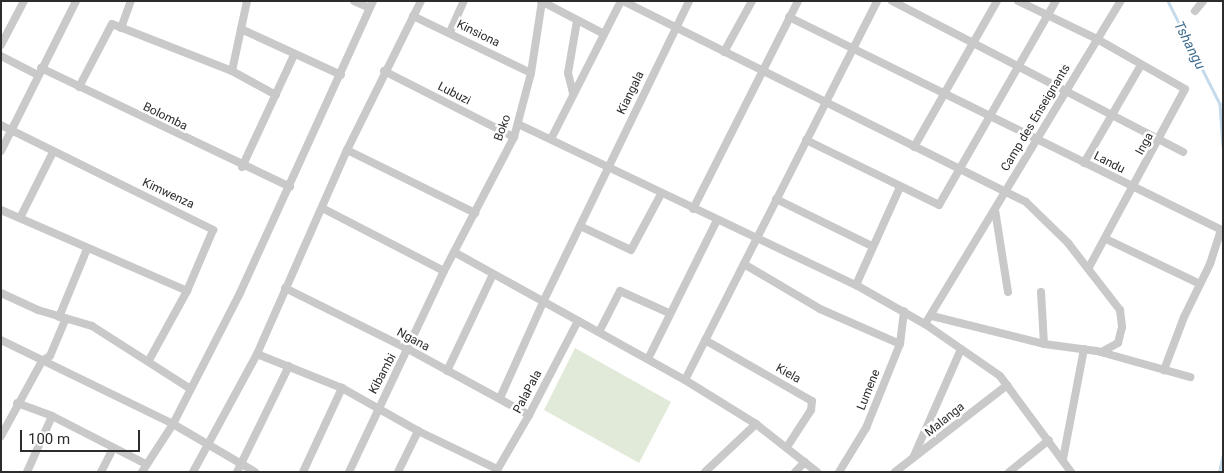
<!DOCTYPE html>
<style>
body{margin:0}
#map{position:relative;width:1224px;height:473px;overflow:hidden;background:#fff;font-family:Roboto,sans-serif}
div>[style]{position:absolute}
.green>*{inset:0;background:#e1ead9}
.stream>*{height:2.5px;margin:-1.25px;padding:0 1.25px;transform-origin:1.25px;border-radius:1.25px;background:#c5daea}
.street>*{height:8px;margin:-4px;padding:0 4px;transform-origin:4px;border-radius:4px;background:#c9c9c9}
span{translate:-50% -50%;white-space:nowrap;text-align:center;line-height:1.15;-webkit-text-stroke:5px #fff;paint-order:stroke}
.street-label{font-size:12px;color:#2c2c2c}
.water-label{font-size:14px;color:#3c6a8d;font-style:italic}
.frame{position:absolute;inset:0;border:2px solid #2c2c2c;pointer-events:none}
.scale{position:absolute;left:20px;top:430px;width:120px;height:22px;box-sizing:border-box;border:2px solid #2c2c2c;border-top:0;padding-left:6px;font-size:15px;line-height:18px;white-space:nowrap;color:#2c2c2c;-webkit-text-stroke:4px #fff;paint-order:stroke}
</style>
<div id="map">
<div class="green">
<div style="clip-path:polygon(575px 348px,671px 402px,639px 463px,544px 410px)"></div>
</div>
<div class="stream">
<div style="left:1168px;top:1px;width:115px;rotate:63.2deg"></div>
<div style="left:1220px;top:104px;width:42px;rotate:85.9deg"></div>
<div style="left:1219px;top:472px;width:17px;rotate:-77deg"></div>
</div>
<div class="street">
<div style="left:354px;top:1px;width:17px;rotate:24deg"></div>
<div style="left:541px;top:1px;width:71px;rotate:27.6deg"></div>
<div style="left:623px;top:1px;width:450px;rotate:26.5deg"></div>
<div style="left:1026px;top:202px;width:59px;rotate:44.3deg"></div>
<div style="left:1068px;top:243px;width:85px;rotate:52.2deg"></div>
<div style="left:1120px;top:310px;width:17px;rotate:83deg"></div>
<div style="left:1122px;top:327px;width:16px;rotate:104deg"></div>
<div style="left:1118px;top:343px;width:19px;rotate:152deg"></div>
<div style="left:892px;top:1px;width:328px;rotate:27.4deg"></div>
<div style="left:1018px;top:1px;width:88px;rotate:25.7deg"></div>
<div style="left:1097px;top:39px;width:101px;rotate:29.6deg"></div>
<div style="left:1185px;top:89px;width:202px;rotate:118.3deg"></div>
<div style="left:1195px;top:11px;width:13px;rotate:-51deg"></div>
<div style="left:413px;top:16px;width:131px;rotate:25.8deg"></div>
<div style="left:789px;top:17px;width:482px;rotate:26.2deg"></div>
<div style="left:1221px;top:230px;width:36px;rotate:108deg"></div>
<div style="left:1210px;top:264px;width:59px;rotate:116.1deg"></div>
<div style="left:1184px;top:317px;width:57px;rotate:110.7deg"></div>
<div style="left:121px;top:28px;width:29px;rotate:-70deg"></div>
<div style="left:241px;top:29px;width:110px;rotate:24.7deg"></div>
<div style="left:450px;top:32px;width:34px;rotate:-66deg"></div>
<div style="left:1px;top:45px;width:50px;rotate:-62.4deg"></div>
<div style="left:724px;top:52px;width:58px;rotate:-61.2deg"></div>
<div style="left:1px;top:56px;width:42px;rotate:27.2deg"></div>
<div style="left:41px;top:68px;width:276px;rotate:25.5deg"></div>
<div style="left:232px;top:71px;width:72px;rotate:-77.9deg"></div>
<div style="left:384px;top:71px;width:146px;rotate:26.9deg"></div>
<div style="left:79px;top:87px;width:71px;rotate:-62.4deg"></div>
<div style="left:112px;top:24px;width:129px;rotate:21.4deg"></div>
<div style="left:232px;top:71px;width:50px;rotate:28.6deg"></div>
<div style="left:573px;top:93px;width:21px;rotate:-104deg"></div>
<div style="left:568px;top:73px;width:53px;rotate:-80.2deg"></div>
<div style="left:518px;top:124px;width:374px;rotate:25.5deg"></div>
<div style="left:856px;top:285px;width:79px;rotate:29.5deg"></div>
<div style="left:925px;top:324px;width:91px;rotate:34.7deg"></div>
<div style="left:1000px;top:376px;width:119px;rotate:53.5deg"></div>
<div style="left:1px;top:125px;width:237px;rotate:26.3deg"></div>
<div style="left:213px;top:230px;width:66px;rotate:113.1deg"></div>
<div style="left:187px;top:291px;width:79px;rotate:118.8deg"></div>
<div style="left:551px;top:139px;width:155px;rotate:-63.1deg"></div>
<div style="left:806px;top:140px;width:148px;rotate:26deg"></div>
<div style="left:939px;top:205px;width:235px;rotate:-60.2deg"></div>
<div style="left:914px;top:147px;width:168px;rotate:-60.4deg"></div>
<div style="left:347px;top:150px;width:143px;rotate:26.2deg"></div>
<div style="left:1px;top:151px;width:168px;rotate:-63.4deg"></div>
<div style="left:1084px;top:163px;width:113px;rotate:-59.8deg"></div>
<div style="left:242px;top:167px;width:123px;rotate:-65.1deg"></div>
<div style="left:776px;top:199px;width:107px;rotate:26.1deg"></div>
<div style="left:322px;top:208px;width:137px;rotate:27.3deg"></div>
<div style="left:693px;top:209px;width:233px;rotate:-63.2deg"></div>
<div style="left:1px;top:210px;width:203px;rotate:23.5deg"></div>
<div style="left:995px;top:210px;width:83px;rotate:81deg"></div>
<div style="left:20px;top:218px;width:74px;rotate:-63.4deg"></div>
<div style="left:580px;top:226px;width:56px;rotate:25.2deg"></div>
<div style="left:631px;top:250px;width:64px;rotate:-61.8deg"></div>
<div style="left:1106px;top:239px;width:104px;rotate:25.6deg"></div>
<div style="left:454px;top:252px;width:264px;rotate:29deg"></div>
<div style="left:685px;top:380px;width:84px;rotate:31.8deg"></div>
<div style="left:756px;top:424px;width:78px;rotate:38.2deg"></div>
<div style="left:744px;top:264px;width:88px;rotate:30.6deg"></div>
<div style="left:820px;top:309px;width:87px;rotate:23.6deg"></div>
<div style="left:856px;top:285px;width:107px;rotate:-65.8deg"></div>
<div style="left:285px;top:288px;width:137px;rotate:26.4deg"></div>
<div style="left:408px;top:349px;width:138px;rotate:28.6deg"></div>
<div style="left:1041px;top:292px;width:52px;rotate:86.7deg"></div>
<div style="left:1px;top:293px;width:41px;rotate:24.7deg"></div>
<div style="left:38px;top:310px;width:56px;rotate:16.5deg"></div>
<div style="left:92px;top:326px;width:115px;rotate:32.6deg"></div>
<div style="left:932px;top:316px;width:115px;rotate:14deg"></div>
<div style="left:1044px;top:344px;width:53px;rotate:7.5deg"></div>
<div style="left:1097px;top:351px;width:97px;rotate:15.6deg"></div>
<div style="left:59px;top:317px;width:74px;rotate:-67.6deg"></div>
<div style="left:925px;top:324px;width:378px;rotate:-58.8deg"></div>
<div style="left:599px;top:332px;width:46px;rotate:-62.9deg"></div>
<div style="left:620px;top:291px;width:54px;rotate:24.2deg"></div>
<div style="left:1px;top:340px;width:191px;rotate:26deg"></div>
<div style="left:173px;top:424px;width:95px;rotate:30.3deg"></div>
<div style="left:705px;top:340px;width:123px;rotate:29.7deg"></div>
<div style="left:812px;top:401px;width:9px;rotate:96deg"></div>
<div style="left:811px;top:410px;width:44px;rotate:123deg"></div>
<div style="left:257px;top:354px;width:92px;rotate:21.8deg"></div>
<div style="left:342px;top:388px;width:87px;rotate:29.5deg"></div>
<div style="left:418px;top:431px;width:88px;rotate:25.7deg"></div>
<div style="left:648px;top:359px;width:155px;rotate:-63.6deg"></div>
<div style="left:447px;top:371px;width:107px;rotate:-64.6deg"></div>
<div style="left:685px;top:380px;width:425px;rotate:-63.1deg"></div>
<div style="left:500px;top:398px;width:107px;rotate:-65.8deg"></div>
<div style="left:544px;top:300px;width:332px;rotate:-64.1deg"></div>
<div style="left:17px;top:403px;width:37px;rotate:20deg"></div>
<div style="left:52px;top:416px;width:106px;rotate:27.1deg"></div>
<div style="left:1px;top:436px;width:85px;rotate:-61.3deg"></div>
<div style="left:42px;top:361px;width:9px;rotate:-32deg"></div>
<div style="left:50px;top:356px;width:41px;rotate:-67.2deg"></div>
<div style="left:913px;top:458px;width:119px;rotate:-66.2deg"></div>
<div style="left:1063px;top:459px;width:112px;rotate:-79.2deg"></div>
<div style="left:27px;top:472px;width:61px;rotate:-65.9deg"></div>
<div style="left:101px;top:472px;width:27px;rotate:-63deg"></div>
<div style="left:142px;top:472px;width:57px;rotate:-57.1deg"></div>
<div style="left:173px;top:424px;width:147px;rotate:-62.9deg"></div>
<div style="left:240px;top:293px;width:321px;rotate:-65.5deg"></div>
<div style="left:193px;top:472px;width:134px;rotate:-61.5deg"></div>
<div style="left:257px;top:354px;width:223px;rotate:-66.2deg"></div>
<div style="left:347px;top:150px;width:166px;rotate:-63.6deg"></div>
<div style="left:237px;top:472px;width:118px;rotate:-63.9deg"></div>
<div style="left:303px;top:472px;width:93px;rotate:-65.1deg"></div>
<div style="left:349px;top:472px;width:222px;rotate:-64.7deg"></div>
<div style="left:444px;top:271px;width:151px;rotate:-62.4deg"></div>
<div style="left:514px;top:137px;width:66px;rotate:-75.1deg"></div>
<div style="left:531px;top:73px;width:73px;rotate:-81.3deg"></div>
<div style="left:398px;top:472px;width:46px;rotate:-64deg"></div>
<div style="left:496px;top:472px;width:66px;rotate:-59.9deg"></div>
<div style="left:529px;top:415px;width:106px;rotate:-62.5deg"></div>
<div style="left:705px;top:472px;width:70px;rotate:-43.3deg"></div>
<div style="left:795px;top:472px;width:14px;rotate:-45deg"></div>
<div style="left:839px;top:472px;width:52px;rotate:-58.5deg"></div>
<div style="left:866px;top:428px;width:91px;rotate:-68deg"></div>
<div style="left:900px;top:344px;width:33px;rotate:-83deg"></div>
<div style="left:895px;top:472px;width:142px;rotate:-37.8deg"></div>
<div style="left:1009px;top:472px;width:51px;rotate:-38.7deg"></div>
</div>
<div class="street-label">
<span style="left:478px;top:34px;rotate:26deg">Kinsiona</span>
<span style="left:631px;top:93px;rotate:-64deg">Kiangala</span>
<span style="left:454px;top:94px;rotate:27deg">Lubuzi</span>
<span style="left:165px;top:117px;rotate:26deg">Bolomba</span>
<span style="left:1036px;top:118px;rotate:-59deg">Camp des Enseignants</span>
<span style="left:503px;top:128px;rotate:-70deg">Boko</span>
<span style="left:1145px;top:144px;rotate:-61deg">Inga</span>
<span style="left:1109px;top:163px;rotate:27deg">Landu</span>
<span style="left:168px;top:194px;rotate:25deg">Kimwenza</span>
<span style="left:413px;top:340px;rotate:28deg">Ngana</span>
<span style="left:383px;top:374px;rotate:-62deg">Kibambi</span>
<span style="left:788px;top:374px;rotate:29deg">Kiela</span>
<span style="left:869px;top:390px;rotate:-68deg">Lumene</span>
<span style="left:528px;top:392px;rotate:-62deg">PalaPala</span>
<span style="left:945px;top:420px;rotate:-39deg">Malanga</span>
</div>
<div class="water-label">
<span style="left:1190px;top:45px;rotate:63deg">Tshangu</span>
</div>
<div class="frame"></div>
<div class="scale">100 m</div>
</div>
